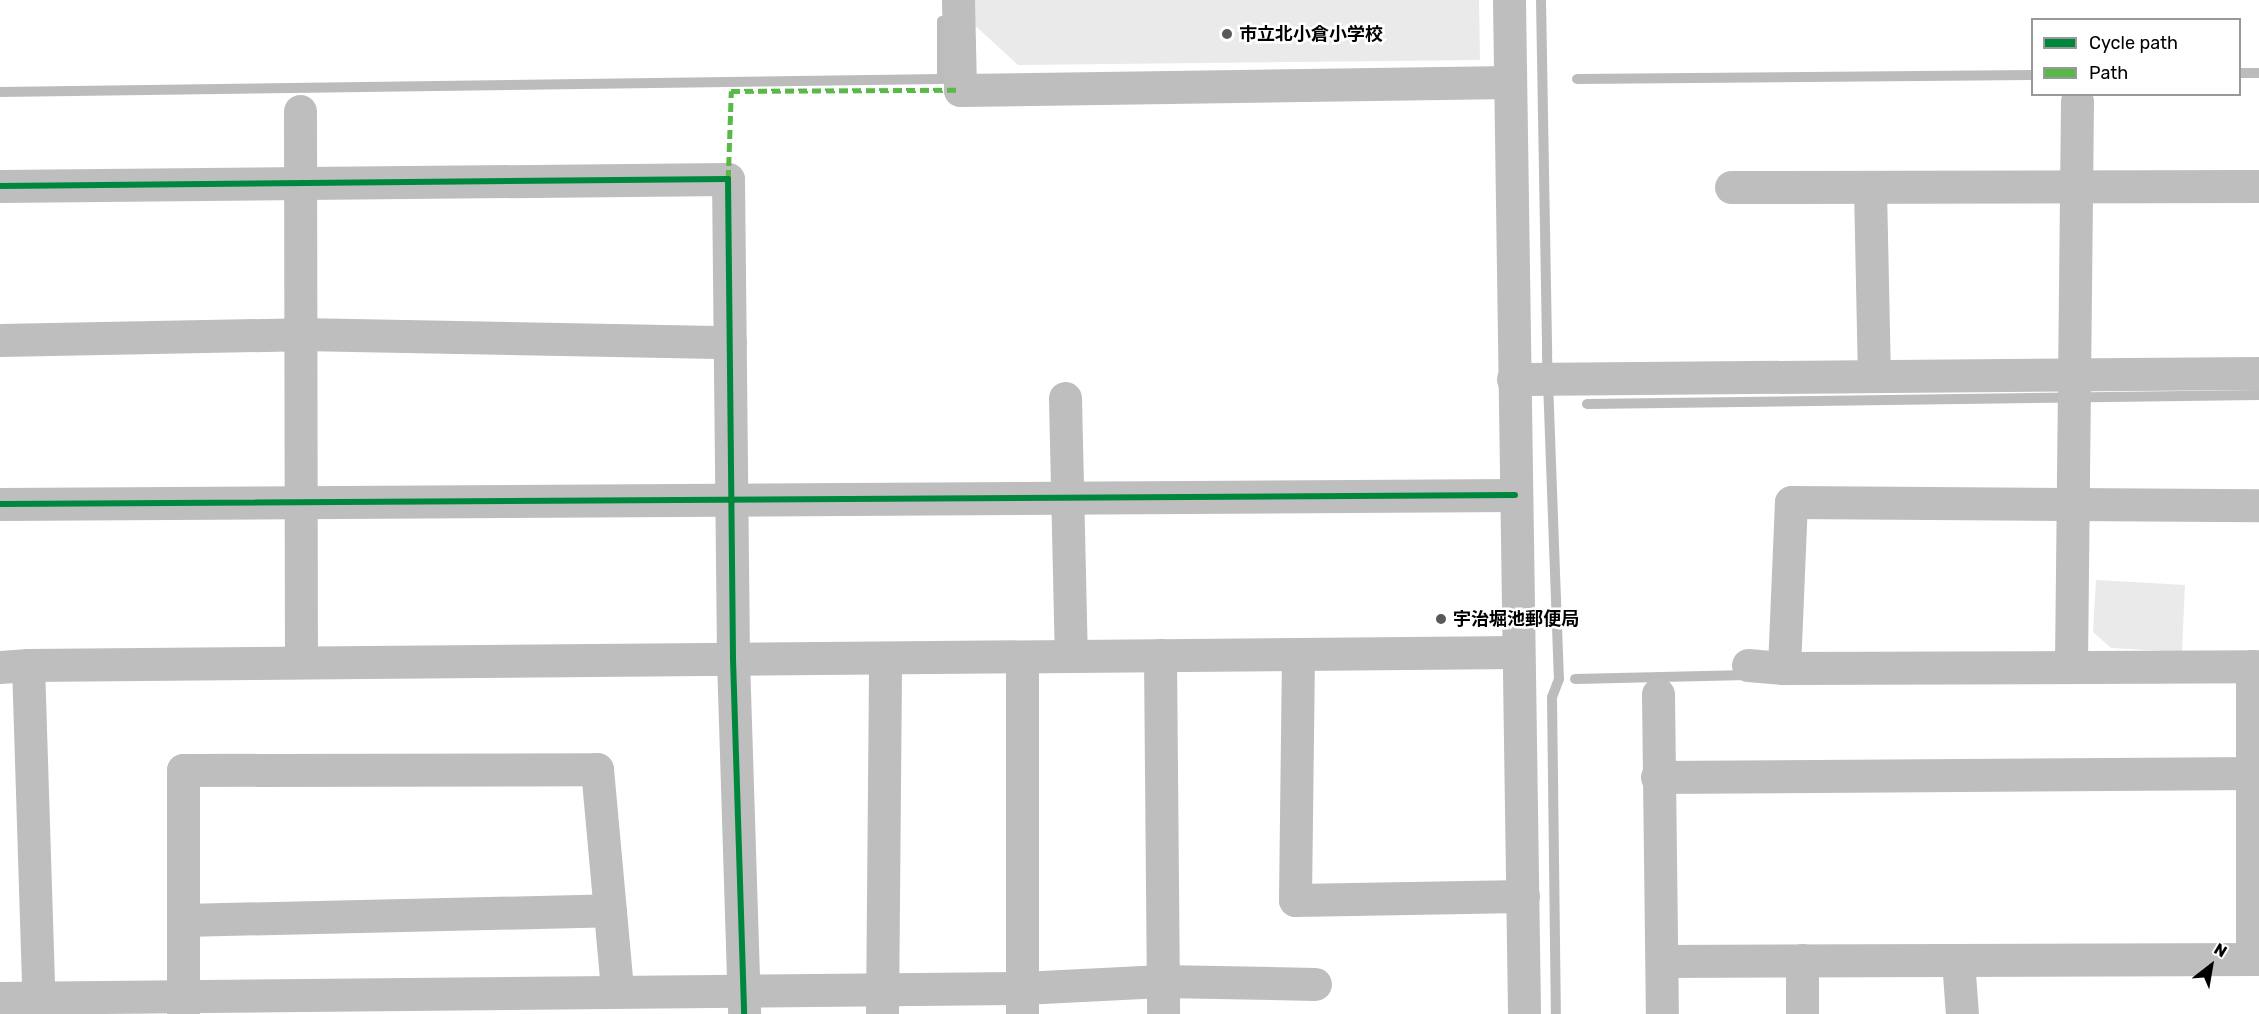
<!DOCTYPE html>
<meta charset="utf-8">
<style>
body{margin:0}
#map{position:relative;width:2259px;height:1014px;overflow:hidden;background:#fff;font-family:Rubik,"Noto Sans JP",sans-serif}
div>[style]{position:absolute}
.green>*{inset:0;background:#eaeaea}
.stream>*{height:10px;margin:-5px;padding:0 5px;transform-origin:5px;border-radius:5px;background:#bcbcbc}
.street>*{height:33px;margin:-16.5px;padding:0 16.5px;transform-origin:16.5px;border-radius:16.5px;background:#bebebe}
.quiet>*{height:4.5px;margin-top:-2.25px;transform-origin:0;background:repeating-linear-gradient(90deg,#58b947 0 9px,transparent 0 13.5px)}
.cycleway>*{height:6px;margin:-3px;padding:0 3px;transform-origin:3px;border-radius:3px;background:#00873e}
.dots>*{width:16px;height:16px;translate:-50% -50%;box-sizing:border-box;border:3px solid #fff;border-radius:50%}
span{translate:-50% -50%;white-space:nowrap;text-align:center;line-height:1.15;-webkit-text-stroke:5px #fff;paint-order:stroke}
.poi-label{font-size:18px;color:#000;font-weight:700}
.left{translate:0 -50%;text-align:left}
.legend{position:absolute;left:2031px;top:18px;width:210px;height:78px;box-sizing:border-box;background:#fff;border:2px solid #999;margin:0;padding:8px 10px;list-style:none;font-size:18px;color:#000}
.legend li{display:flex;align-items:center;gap:12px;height:30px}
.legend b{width:30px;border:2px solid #999}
.north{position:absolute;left:2181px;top:936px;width:60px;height:60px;-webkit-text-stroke:4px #fff;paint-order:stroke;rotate:31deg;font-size:16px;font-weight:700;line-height:24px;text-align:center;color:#000}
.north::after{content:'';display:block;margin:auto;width:21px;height:27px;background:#000;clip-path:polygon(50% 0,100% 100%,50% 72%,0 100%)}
</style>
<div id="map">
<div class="green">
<div style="clip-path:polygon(970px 0,1479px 0,1480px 60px,1018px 65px,970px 21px)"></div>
<div style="clip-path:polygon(2096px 580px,2185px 585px,2182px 652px,2111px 648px,2093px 632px)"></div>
</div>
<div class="stream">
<div style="left:1541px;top:0;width:354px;rotate:89deg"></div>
<div style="left:1547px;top:354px;width:325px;rotate:87.9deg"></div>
<div style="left:1559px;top:679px;width:19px;rotate:111deg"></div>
<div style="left:1552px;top:697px;width:317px;rotate:89.3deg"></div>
<div style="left:2240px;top:73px;width:19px"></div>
<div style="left:1577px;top:79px;width:455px;rotate:-0.5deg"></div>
<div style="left:0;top:92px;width:942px;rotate:-0.79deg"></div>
<div style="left:942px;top:79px;width:58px;rotate:-90deg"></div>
<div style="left:1587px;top:404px;width:672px;rotate:-0.77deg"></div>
<div style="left:1575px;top:679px;width:173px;rotate:-1.3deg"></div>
</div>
<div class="street">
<div style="left:958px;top:0;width:90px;rotate:88.7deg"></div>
<div style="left:960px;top:90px;width:550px;rotate:-0.83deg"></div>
<div style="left:1509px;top:0;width:1014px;rotate:89.15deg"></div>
<div style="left:300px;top:111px;width:550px;rotate:89.9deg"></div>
<div style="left:0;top:186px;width:728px;rotate:-0.55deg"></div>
<div style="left:728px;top:179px;width:480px;rotate:89.4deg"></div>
<div style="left:733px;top:659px;width:355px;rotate:88.2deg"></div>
<div style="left:1731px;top:187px;width:528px;rotate:-0.11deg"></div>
<div style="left:1870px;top:188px;width:186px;rotate:88.8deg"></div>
<div style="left:0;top:340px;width:300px;rotate:-1.1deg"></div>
<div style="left:300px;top:334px;width:430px;rotate:1.1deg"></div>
<div style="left:1513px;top:379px;width:746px;rotate:-0.46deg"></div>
<div style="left:1065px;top:398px;width:258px;rotate:88.7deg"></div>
<div style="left:0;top:504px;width:1515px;rotate:-0.34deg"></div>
<div style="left:1298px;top:654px;width:246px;rotate:90.7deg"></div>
<div style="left:1295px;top:900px;width:228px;rotate:-1deg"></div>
<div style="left:1160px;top:655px;width:359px;rotate:89.5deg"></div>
<div style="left:1022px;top:657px;width:357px;rotate:90deg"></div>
<div style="left:28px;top:665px;width:1490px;rotate:-0.5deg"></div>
<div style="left:1748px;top:665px;width:36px;rotate:5deg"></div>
<div style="left:1784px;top:668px;width:475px;rotate:-0.2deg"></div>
<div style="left:2071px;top:665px;width:564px;rotate:-89.39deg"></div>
<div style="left:2252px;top:666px;width:293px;rotate:90deg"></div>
<div style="left:0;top:667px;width:28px;rotate:-4deg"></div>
<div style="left:28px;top:665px;width:349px;rotate:88.2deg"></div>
<div style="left:1784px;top:668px;width:166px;rotate:-87.6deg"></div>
<div style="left:1791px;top:502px;width:468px;rotate:0.4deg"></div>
<div style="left:1658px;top:694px;width:320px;rotate:89.3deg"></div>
<div style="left:1657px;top:777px;width:602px;rotate:-0.38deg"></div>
<div style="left:183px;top:920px;width:427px;rotate:-1.3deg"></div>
<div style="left:1802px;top:960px;width:54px;rotate:90deg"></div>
<div style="left:1958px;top:960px;width:54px;rotate:85.8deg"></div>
<div style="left:1662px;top:961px;width:597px;rotate:-0.19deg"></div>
<div style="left:0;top:998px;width:1022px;rotate:-0.56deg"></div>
<div style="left:1022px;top:988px;width:140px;rotate:-2.9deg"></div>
<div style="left:1162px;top:981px;width:153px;rotate:1.1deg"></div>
<div style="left:183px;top:1014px;width:244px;rotate:-90deg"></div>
<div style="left:183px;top:770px;width:414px;rotate:-0.1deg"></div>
<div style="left:597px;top:769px;width:222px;rotate:84.8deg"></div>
<div style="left:882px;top:1014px;width:356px;rotate:-89.5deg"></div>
</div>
<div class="quiet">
<div style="left:728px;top:179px;width:88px;rotate:-88deg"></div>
<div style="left:731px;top:91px;width:229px;rotate:-0.3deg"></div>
</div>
<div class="cycleway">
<div style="left:0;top:186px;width:728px;rotate:-0.55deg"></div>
<div style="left:728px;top:179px;width:480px;rotate:89.4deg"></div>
<div style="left:733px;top:659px;width:355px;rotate:88.2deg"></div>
<div style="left:0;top:504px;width:1515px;rotate:-0.34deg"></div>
</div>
<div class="dots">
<div style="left:1227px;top:34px;background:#595959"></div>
<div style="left:1441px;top:619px;background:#595959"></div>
</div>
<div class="poi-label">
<span class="left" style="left:1239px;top:34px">市立北小倉小学校</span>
<span class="left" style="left:1453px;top:619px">宇治堀池郵便局</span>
</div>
<ul class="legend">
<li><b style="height:8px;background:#00873e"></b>Cycle path</li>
<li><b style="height:8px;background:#58b947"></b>Path</li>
</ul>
<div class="north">N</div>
</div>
